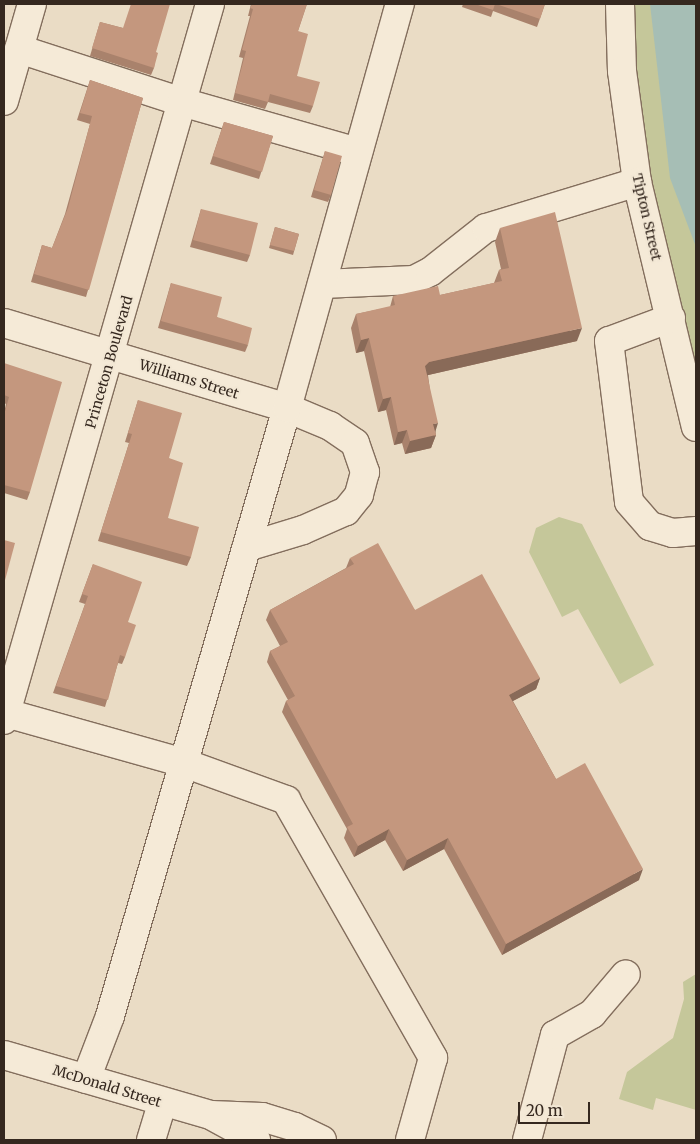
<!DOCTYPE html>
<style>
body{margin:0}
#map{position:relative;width:700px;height:1144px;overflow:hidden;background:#eadcc5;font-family:Merriweather,serif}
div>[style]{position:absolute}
.green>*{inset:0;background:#c5c79a}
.water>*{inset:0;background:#a6beb5}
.roads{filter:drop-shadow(1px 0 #836e5d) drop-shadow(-1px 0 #836e5d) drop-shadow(0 1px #836e5d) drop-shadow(0 -1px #836e5d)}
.minor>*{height:28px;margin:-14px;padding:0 14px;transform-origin:14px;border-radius:14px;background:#f5ead7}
.wall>*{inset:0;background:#a9826c}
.shaded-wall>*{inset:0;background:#896a58}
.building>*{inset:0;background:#c4977e}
span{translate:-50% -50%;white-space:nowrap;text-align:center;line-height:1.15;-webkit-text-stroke:4px #f2e7d4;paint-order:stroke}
.street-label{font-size:14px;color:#35281f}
.frame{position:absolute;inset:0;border:5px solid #35281f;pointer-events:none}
.scale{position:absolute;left:518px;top:1102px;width:72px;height:22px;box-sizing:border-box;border:2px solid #35281f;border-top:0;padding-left:6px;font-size:15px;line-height:18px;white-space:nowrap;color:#35281f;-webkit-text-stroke:4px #f2e7d4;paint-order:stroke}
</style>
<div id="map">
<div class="green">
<div style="clip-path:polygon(634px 4px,696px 4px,696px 379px,652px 192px,634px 68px)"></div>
<div style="clip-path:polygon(559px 517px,582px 524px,654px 665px,620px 684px,578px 609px,562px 617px,529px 552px,536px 528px)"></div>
<div style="clip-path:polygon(696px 974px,696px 1110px,656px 1098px,653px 1110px,619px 1099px,627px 1072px,673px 1038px,684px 999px,683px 982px)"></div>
</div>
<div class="water">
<div style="clip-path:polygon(650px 4px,696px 4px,696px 247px,670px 178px)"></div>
</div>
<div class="roads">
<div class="minor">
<div style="left:620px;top:4px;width:67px;rotate:88.3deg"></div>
<div style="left:622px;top:71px;width:112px;rotate:82.3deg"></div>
<div style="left:637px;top:182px;width:252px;rotate:76.5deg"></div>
<div style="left:19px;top:49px;width:171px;rotate:18deg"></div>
<div style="left:182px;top:102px;width:183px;rotate:15.9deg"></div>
<div style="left:4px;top:101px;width:101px;rotate:-73.9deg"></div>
<div style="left:322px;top:284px;width:92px;rotate:-2.5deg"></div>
<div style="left:414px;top:280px;width:18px;rotate:-27deg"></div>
<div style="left:430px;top:272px;width:71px;rotate:-38.2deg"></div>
<div style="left:486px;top:228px;width:158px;rotate:-16.9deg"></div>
<div style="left:671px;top:318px;width:66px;rotate:159.6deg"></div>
<div style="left:609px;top:341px;width:162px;rotate:82.9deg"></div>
<div style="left:629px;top:502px;width:32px;rotate:49deg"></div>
<div style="left:650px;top:526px;width:24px;rotate:17deg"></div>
<div style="left:673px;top:533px;width:23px;rotate:-5deg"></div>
<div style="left:4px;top:323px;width:295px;rotate:16.7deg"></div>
<div style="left:287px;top:408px;width:47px;rotate:22.7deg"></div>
<div style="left:330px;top:426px;width:30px;rotate:34deg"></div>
<div style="left:355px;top:443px;width:31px;rotate:71deg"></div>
<div style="left:365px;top:472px;width:24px;rotate:105deg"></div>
<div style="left:359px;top:495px;width:21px;rotate:129deg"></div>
<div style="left:346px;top:511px;width:47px;rotate:156.2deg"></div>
<div style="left:303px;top:530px;width:59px;rotate:163.1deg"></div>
<div style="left:6px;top:713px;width:185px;rotate:15.7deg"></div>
<div style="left:184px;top:763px;width:109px;rotate:19.9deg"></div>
<div style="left:286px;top:800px;width:297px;rotate:60.3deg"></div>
<div style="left:433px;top:1058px;width:85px;rotate:105.7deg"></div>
<div style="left:4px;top:720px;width:745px;rotate:-73.95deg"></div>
<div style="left:4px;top:1055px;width:216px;rotate:16.2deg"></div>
<div style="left:211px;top:1115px;width:51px;rotate:2.2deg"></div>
<div style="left:262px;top:1117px;width:34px;rotate:17deg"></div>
<div style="left:295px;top:1127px;width:30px;rotate:26deg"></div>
<div style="left:86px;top:1079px;width:67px;rotate:-69.1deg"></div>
<div style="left:110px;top:1016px;width:633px;rotate:-73.77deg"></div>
<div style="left:287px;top:408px;width:420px;rotate:-74.4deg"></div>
<div style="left:214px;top:1117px;width:48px;rotate:28.7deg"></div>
<div style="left:151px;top:1140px;width:39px;rotate:-73deg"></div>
<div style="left:527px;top:1140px;width:109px;rotate:-75.1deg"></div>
<div style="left:555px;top:1035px;width:43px;rotate:-29.6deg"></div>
<div style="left:592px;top:1014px;width:52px;rotate:-49.6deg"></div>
</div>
</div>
<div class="wall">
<div style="clip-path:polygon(251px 4px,307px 4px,298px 31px,297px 76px,313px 106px,310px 113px,268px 102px,265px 109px,233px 100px,243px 58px,239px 57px,250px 16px,248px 16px)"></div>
<div style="clip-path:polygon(463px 4px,545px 4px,537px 27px,493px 11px,491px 17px,462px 7px)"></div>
<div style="clip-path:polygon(100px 22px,123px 28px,156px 52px,154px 68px,151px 75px,90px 56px)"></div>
<div style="clip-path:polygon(90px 80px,143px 98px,86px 297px,31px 282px,42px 245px,52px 248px,65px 214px,90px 124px,77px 120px)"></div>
<div style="clip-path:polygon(224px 122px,273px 136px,259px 179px,210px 164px)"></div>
<div style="clip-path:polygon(325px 151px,331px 195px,328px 202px,311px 197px)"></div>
<div style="clip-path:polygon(201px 209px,250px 255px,247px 262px,190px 247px)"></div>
<div style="clip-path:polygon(275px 227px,299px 234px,293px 255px,269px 248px)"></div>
<div style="clip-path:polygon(500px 228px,577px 341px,428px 375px,436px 435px,431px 448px,405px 454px,402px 443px,394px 445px,386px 410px,378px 412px,364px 351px,356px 353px,351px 328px,356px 314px,390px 307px,393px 296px,440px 295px,494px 283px,499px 270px,501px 269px,495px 242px)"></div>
<div style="clip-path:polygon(171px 283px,217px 317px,248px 345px,245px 352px,158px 328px)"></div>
<div style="clip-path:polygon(4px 363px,30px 492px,27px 500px,4px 493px,4px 413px,6px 404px,4px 403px)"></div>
<div style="clip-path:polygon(138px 400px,169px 458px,168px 518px,191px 557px,187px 566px,98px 541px,129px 443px,125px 442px)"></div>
<div style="clip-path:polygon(350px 558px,415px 610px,540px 678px,536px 689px,513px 701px,556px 779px,639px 880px,502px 955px,444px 849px,403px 871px,385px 840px,354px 857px,344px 838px,347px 829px,282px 712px,286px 701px,288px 700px,267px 662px,270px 651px,280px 646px,266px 620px,270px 610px,346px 568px)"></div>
<div style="clip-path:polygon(93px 564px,128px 622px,125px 657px,122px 664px,118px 663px,105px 707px,53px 693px,85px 604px,79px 602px)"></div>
</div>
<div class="shaded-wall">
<div style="clip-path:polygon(582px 328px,577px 341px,424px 376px,425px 366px,429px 362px)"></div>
<div style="clip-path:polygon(369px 338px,364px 351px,356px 353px,361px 340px)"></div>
<div style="clip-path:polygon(391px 397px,386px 410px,378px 412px,383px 399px)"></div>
<div style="clip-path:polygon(438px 423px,434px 436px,436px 435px,431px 448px,405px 454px,410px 441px,433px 424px)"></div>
<div style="clip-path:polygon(407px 430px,402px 443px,394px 445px,398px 432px)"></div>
<div style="clip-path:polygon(540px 678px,536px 689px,505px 705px,509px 695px)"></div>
<div style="clip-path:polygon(389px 829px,385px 840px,354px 857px,358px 846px)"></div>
<div style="clip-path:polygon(448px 838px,444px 849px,403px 871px,407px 860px)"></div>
<div style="clip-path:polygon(643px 869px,639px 880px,502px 955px,506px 944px)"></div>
</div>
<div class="building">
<div style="clip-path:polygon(131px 4px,170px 4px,156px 52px,158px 53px,154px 68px,92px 48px,100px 22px,123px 28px)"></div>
<div style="clip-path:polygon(252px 4px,307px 4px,298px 31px,308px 34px,297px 76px,320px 82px,313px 106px,270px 94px,268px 102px,235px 93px,246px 51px,242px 50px,253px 9px,250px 8px)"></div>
<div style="clip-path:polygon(475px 4px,495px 4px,493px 10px)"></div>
<div style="clip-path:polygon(496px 4px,545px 4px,540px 19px)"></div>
<div style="clip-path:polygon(90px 80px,143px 98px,89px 290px,34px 274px,42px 245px,52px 248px,68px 208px,92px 116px,80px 113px)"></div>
<div style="clip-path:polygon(224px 122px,273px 136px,262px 172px,213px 156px)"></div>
<div style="clip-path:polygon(325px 151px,342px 156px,331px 195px,314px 190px)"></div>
<div style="clip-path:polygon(201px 209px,258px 223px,250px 255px,193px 240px)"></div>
<div style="clip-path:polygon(555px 212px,582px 328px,429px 362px,425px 366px,438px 423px,433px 424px,436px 435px,410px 441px,407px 430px,398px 432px,391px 397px,383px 399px,369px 338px,361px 340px,356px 314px,395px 305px,393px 296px,438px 286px,440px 295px,502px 281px,499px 270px,509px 268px,500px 228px)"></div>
<div style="clip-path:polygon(275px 227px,299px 234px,294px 251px,270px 245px)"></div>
<div style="clip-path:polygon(171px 283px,222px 297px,217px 317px,252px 328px,248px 345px,161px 321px)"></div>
<div style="clip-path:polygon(4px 363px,62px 382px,30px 492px,4px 485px,4px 415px,9px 397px,4px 395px)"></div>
<div style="clip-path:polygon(138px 400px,182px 413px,169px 458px,183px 463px,168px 518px,199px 527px,191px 557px,101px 532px,132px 434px,128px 433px)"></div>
<div style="clip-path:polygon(4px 540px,15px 543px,4px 584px)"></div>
<div style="clip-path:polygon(378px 543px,415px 610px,482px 574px,540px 678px,509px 695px,556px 779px,585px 763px,643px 869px,506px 944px,448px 838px,407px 860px,389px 829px,358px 846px,347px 827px,353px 824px,286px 701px,295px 696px,270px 651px,288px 642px,270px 610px,354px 564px,350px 558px)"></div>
<div style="clip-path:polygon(93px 564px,142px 582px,128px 622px,136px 625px,125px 657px,120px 655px,108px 700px,56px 686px,88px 596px,82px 594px)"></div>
</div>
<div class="street-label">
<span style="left:647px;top:217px;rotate:77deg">Tipton Street</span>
<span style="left:109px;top:362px;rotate:-74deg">Princeton Boulevard</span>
<span style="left:189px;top:379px;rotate:17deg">Williams Street</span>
<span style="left:107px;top:1086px;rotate:17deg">McDonald Street</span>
</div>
<div class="frame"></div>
<div class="scale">20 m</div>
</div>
